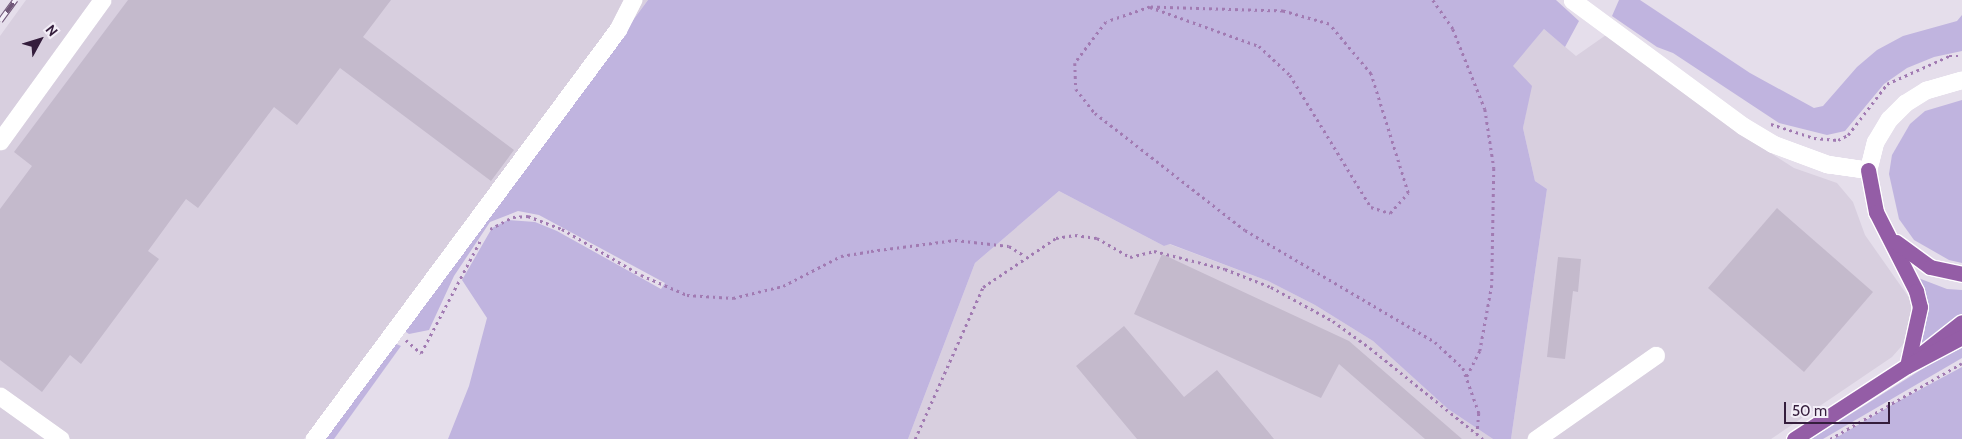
<!DOCTYPE html>
<style>
body{margin:0}
#map{position:relative;width:1962px;height:439px;overflow:hidden;background:#e5deeb;font-family:Cabin,sans-serif}
div>[style]{position:absolute}
.built>*{inset:0;background:#d8cfdf}
.green>*{inset:0;background:#c0b4df}
.building>*{inset:0;background:#c4bacc}
.path>*{height:2.5px;margin-top:-1.25px;transform-origin:0;background:repeating-linear-gradient(90deg,#a17ab2 0 2.5px,transparent 0 6.5px)}
.roads{filter:drop-shadow(1px 0 #fff) drop-shadow(-1px 0 #fff) drop-shadow(0 1px #fff) drop-shadow(0 -1px #fff)}
.minor>*{height:15px;margin:-7.5px;padding:0 7.5px;transform-origin:7.5px;border-radius:7.5px;background:#fff}
.major>*{height:15px;margin:-7.5px;padding:0 7.5px;transform-origin:7.5px;border-radius:7.5px;background:#945da6}
.rail>*{height:5.5px;margin-top:-2.75px;transform-origin:0;background:repeating-linear-gradient(90deg,#f3eef8 0 11px,#705778 0 22px);box-sizing:border-box;border-block:1px solid #705778}
span{translate:-50% -50%;white-space:nowrap;text-align:center;line-height:1.15;-webkit-text-stroke:4px #f3eef8;paint-order:stroke}
.north{position:absolute;left:15px;top:15px;width:50px;height:50px;-webkit-text-stroke:4px #f3eef8;paint-order:stroke;rotate:51deg;font-size:14px;font-weight:700;line-height:20px;text-align:center;color:#341d3c}
.north::after{content:'';display:block;margin:auto;width:18px;height:22px;background:#341d3c;clip-path:polygon(50% 0,100% 100%,50% 72%,0 100%)}
.scale{position:absolute;left:1784px;top:402px;width:106px;height:22px;box-sizing:border-box;border:2px solid #341d3c;border-top:0;padding-left:6px;font-size:15px;line-height:18px;white-space:nowrap;color:#341d3c;-webkit-text-stroke:4px #f3eef8;paint-order:stroke}
</style>
<div id="map">
<div class="built">
<div style="clip-path:polygon(26px 0,648px 0,633px 20px,617px 17px,304px 439px,0 439px,0 36px)"></div>
<div style="clip-path:polygon(1544px 29px,1576px 56px,1606px 35px,1735px 130px,1794px 168px,1837px 183px,1853px 202px,1865px 235px,1910px 299px,1913px 319px,1907px 340px,1892px 357px,1771px 439px,1511px 439px,1547px 189px,1535px 181px,1523px 128px,1531px 86px,1512px 66px)"></div>
<div style="clip-path:polygon(1059px 191px,1164px 246px,1169px 244px,1268px 281px,1315px 305px,1373px 341px,1448px 409px,1493px 439px,908px 439px,975px 263px)"></div>
</div>
<div class="green">
<div style="clip-path:polygon(648px 0,1556px 0,1579px 21px,1565px 47px,1544px 29px,1513px 66px,1532px 86px,1523px 128px,1535px 181px,1547px 189px,1511px 439px,1493px 439px,1448px 409px,1373px 341px,1315px 305px,1268px 281px,1170px 244px,1164px 246px,1059px 191px,975px 263px,908px 439px,448px 439px,469px 386px,487px 318px,462px 280px,492px 228px,508px 220px,535px 222px,557px 231px,661px 289px,665px 283px,539px 215px,518px 211px,490px 222px,454px 276px,429px 330px,409px 334px,403px 330px)"></div>
<div style="clip-path:polygon(1619px 0,1640px 0,1750px 73px,1814px 108px,1823px 106px,1857px 67px,1877px 50px,1903px 36px,1957px 21px,1962px 15px,1962px 51px,1934px 57px,1907px 68px,1884px 84px,1845px 131px,1827px 135px,1779px 123px,1673px 53px,1657px 47px,1612px 16px)"></div>
<div style="clip-path:polygon(1962px 100px,1962px 263px,1949px 260px,1914px 240px,1899px 219px,1889px 174px,1892px 155px,1910px 124px,1925px 111px)"></div>
<div style="clip-path:polygon(1913px 276px,1947px 289px,1962px 290px,1962px 317px,1918px 349px,1925px 330px,1925px 302px)"></div>
<div style="clip-path:polygon(394px 343px,401px 346px,334px 439px,323px 439px)"></div>
<div style="clip-path:polygon(1962px 344px,1962px 358px,1823px 439px,1811px 439px)"></div>
<div style="clip-path:polygon(1962px 367px,1962px 439px,1834px 439px,1895px 403px)"></div>
</div>
<div class="building">
<div style="clip-path:polygon(128px 0,391px 0,363px 37px,514px 150px,491px 181px,340px 68px,297px 125px,274px 107px,198px 208px,186px 199px,148px 251px,159px 259px,81px 364px,70px 355px,42px 392px,0 360px,0 209px,32px 166px,14px 152px)"></div>
<div style="clip-path:polygon(1777px 208px,1873px 292px,1804px 372px,1708px 288px)"></div>
<div style="clip-path:polygon(1162px 254px,1349px 341px,1462px 439px,1425px 439px,1339px 364px,1321px 398px,1134px 314px)"></div>
<div style="clip-path:polygon(1558px 257px,1581px 259px,1578px 292px,1573px 291px,1565px 359px,1547px 357px)"></div>
<div style="clip-path:polygon(1124px 326px,1184px 397px,1217px 370px,1274px 439px,1137px 439px,1076px 366px)"></div>
</div>
<div class="path">
<div style="left:1433px;top:0;width:35px;rotate:55deg"></div>
<div style="left:1453px;top:29px;width:86px;rotate:68.2deg"></div>
<div style="left:1485px;top:109px;width:60px;rotate:81.3deg"></div>
<div style="left:1494px;top:168px;width:117px;rotate:91deg"></div>
<div style="left:1492px;top:285px;width:67px;rotate:100.3deg"></div>
<div style="left:1480px;top:351px;width:30px;rotate:117deg"></div>
<div style="left:1150px;top:7px;width:116px;rotate:19.7deg"></div>
<div style="left:1259px;top:46px;width:42px;rotate:43.1deg"></div>
<div style="left:1290px;top:75px;width:155px;rotate:58.5deg"></div>
<div style="left:1371px;top:207px;width:20px;rotate:18deg"></div>
<div style="left:1390px;top:213px;width:27px;rotate:-48deg"></div>
<div style="left:1408px;top:193px;width:125px;rotate:-107.3deg"></div>
<div style="left:1371px;top:74px;width:65px;rotate:-130deg"></div>
<div style="left:1329px;top:24px;width:48px;rotate:-164.2deg"></div>
<div style="left:1283px;top:11px;width:133px;rotate:-178.3deg"></div>
<div style="left:1150px;top:7px;width:46px;rotate:161.2deg"></div>
<div style="left:1106px;top:22px;width:51px;rotate:127.1deg"></div>
<div style="left:1075px;top:63px;width:26px;rotate:88deg"></div>
<div style="left:1076px;top:89px;width:31px;rotate:52deg"></div>
<div style="left:1095px;top:113px;width:190px;rotate:38deg"></div>
<div style="left:1245px;top:230px;width:221px;rotate:30.5deg"></div>
<div style="left:1435px;top:342px;width:38px;rotate:43deg"></div>
<div style="left:1463px;top:368px;width:48px;rotate:70.4deg"></div>
<div style="left:1479px;top:413px;width:21px;rotate:95deg"></div>
<div style="left:1771px;top:124px;width:45px;rotate:18deg"></div>
<div style="left:1814px;top:138px;width:24px;rotate:5deg"></div>
<div style="left:1838px;top:140px;width:11px;rotate:-27deg"></div>
<div style="left:1848px;top:135px;width:64px;rotate:-52.6deg"></div>
<div style="left:1887px;top:84px;width:68px;rotate:-24.3deg"></div>
<div style="left:1949px;top:56px;width:13px"></div>
<div style="left:490px;top:229px;width:26px;rotate:-28deg"></div>
<div style="left:513px;top:217px;width:15px;rotate:-4deg"></div>
<div style="left:528px;top:216px;width:36px;rotate:21deg"></div>
<div style="left:562px;top:229px;width:91px;rotate:30.2deg"></div>
<div style="left:641px;top:275px;width:50px;rotate:23.5deg"></div>
<div style="left:687px;top:295px;width:46px;rotate:3.7deg"></div>
<div style="left:733px;top:298px;width:51px;rotate:-13.5deg"></div>
<div style="left:783px;top:286px;width:65px;rotate:-27.3deg"></div>
<div style="left:841px;top:256px;width:30px;rotate:-9deg"></div>
<div style="left:871px;top:251px;width:85px;rotate:-7.5deg"></div>
<div style="left:955px;top:240px;width:54px;rotate:6.3deg"></div>
<div style="left:1009px;top:246px;width:19px;rotate:32deg"></div>
<div style="left:406px;top:340px;width:20px;rotate:41deg"></div>
<div style="left:421px;top:353px;width:127px;rotate:-62.2deg"></div>
<div style="left:915px;top:439px;width:167px;rotate:-65.9deg"></div>
<div style="left:983px;top:287px;width:88px;rotate:-33.9deg"></div>
<div style="left:1056px;top:238px;width:19px;rotate:-9deg"></div>
<div style="left:1075px;top:235px;width:22px;rotate:8deg"></div>
<div style="left:1097px;top:238px;width:38px;rotate:30deg"></div>
<div style="left:1130px;top:257px;width:25px;rotate:-14deg"></div>
<div style="left:1154px;top:251px;width:73px;rotate:14.2deg"></div>
<div style="left:1225px;top:269px;width:49px;rotate:21.4deg"></div>
<div style="left:1271px;top:287px;width:71px;rotate:28.7deg"></div>
<div style="left:1333px;top:321px;width:46px;rotate:36.1deg"></div>
<div style="left:1370px;top:348px;width:145px;rotate:38.8deg"></div>
<div style="left:1830px;top:439px;width:152px;rotate:-29.9deg"></div>
</div>
<div class="roads">
<div class="minor">
<div style="left:1572px;top:0;width:212px;rotate:36.4deg"></div>
<div style="left:1743px;top:126px;width:35px;rotate:31deg"></div>
<div style="left:1773px;top:144px;width:58px;rotate:20.3deg"></div>
<div style="left:1827px;top:164px;width:41px;rotate:8.3deg"></div>
<div style="left:1868px;top:170px;width:29px;rotate:-76deg"></div>
<div style="left:1875px;top:142px;width:27px;rotate:-59deg"></div>
<div style="left:1889px;top:119px;width:23px;rotate:-45deg"></div>
<div style="left:1905px;top:103px;width:25px;rotate:-32deg"></div>
<div style="left:1926px;top:90px;width:37px;rotate:-16deg"></div>
<div style="left:0;top:141px;width:174px;rotate:-54.1deg"></div>
<div style="left:0;top:396px;width:74px;rotate:35.6deg"></div>
<div style="left:314px;top:439px;width:510px;rotate:-53.44deg"></div>
<div style="left:618px;top:29px;width:33px;rotate:-63deg"></div>
<div style="left:1536px;top:439px;width:146px;rotate:-35deg"></div>
</div>
<div class="major">
<div style="left:1868px;top:170px;width:43px;rotate:79.2deg"></div>
<div style="left:1876px;top:212px;width:89px;rotate:63.1deg"></div>
<div style="left:1916px;top:291px;width:16px;rotate:76deg"></div>
<div style="left:1920px;top:307px;width:60px;rotate:102.4deg"></div>
<div style="left:1896px;top:242px;width:42px;rotate:36.3deg"></div>
<div style="left:1930px;top:267px;width:33px;rotate:12deg"></div>
<div style="left:1920px;top:355px;width:53px;rotate:-38.2deg"></div>
<div style="left:1794px;top:439px;width:135px;rotate:-32.9deg"></div>
<div style="left:1907px;top:366px;width:62px;rotate:-27.8deg"></div>
</div>
</div>
<div class="rail">
<div style="left:0;top:21px;width:26px;rotate:-54deg"></div>
</div>
<div class="north">N</div>
<div class="scale">50 m</div>
</div>
